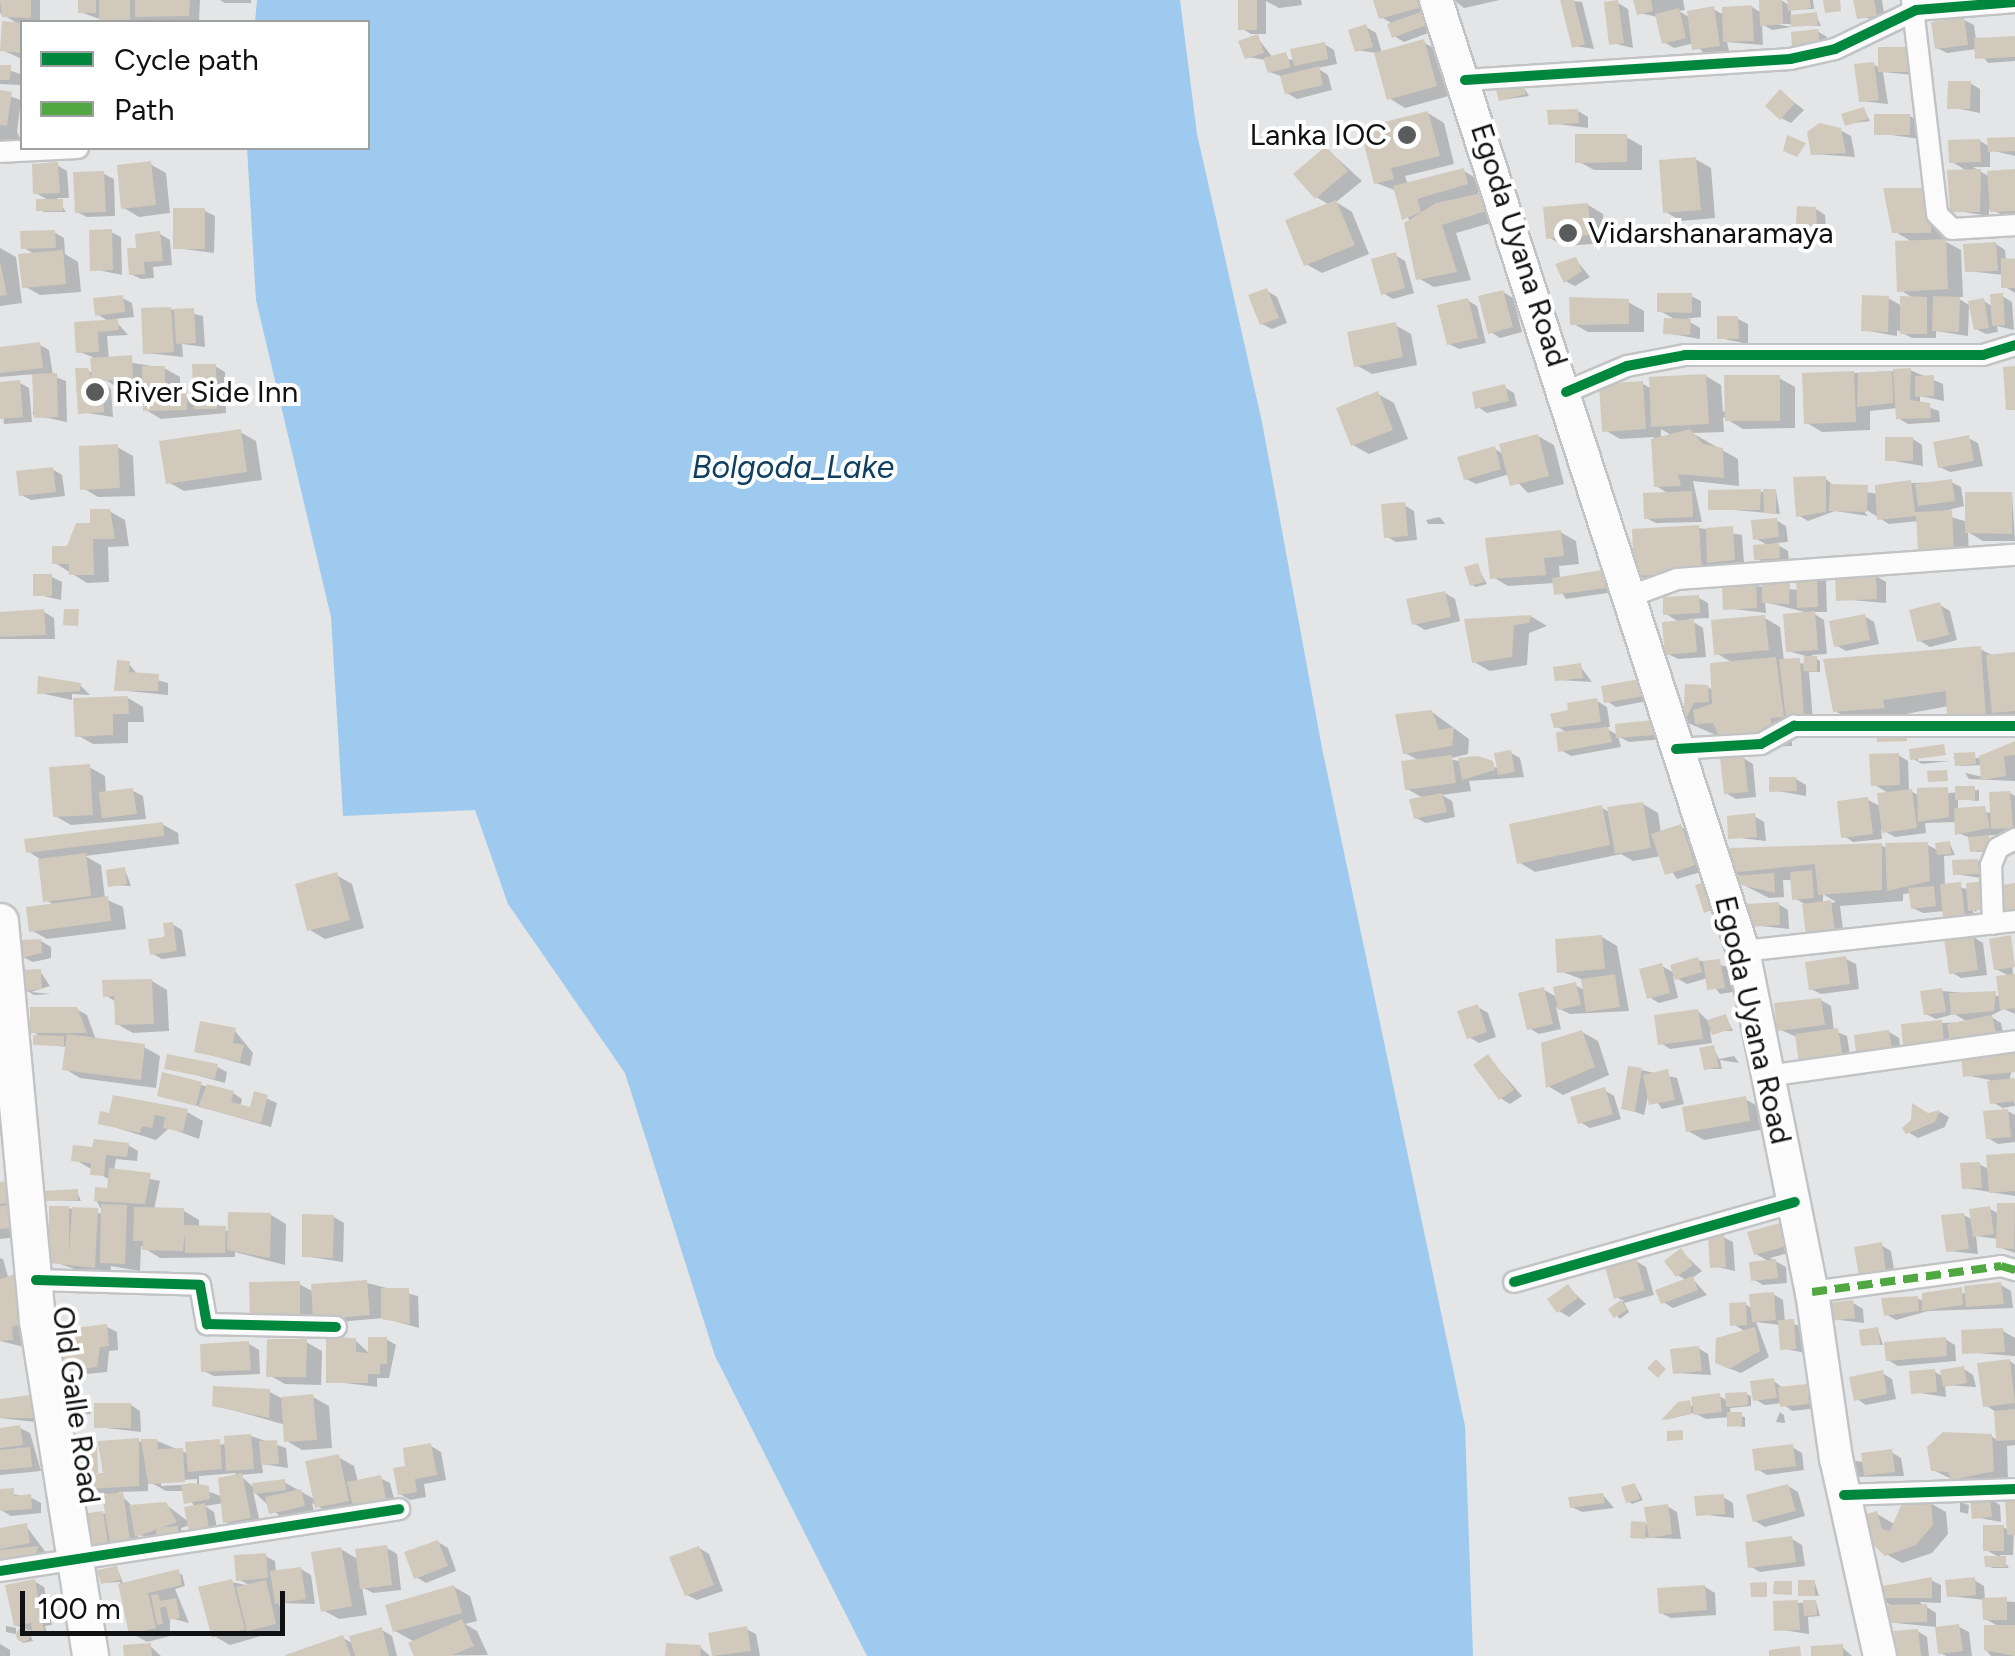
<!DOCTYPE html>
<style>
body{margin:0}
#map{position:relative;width:2015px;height:1656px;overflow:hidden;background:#e4e5e6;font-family:Figtree,sans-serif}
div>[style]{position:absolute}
.water>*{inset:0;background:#9ecaef}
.shadow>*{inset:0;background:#0003}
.building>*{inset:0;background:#d2c9bd}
.round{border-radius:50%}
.roads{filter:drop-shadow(2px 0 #c2c3c4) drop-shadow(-2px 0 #c2c3c4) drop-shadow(0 2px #c2c3c4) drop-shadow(0 -2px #c2c3c4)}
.minor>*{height:20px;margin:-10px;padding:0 10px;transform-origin:10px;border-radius:10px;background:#fbfbfb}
.primary>*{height:32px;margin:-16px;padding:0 16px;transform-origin:16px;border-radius:16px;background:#fbfbfb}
.trunk>*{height:35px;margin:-17.5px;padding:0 17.5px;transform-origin:17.5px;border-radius:17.5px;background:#fbfbfb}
.quiet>*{height:8px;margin-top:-4px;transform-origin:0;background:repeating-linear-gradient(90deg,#51a842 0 15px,transparent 0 23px)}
.cycleway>*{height:10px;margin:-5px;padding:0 5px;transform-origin:5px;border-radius:5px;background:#00873e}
.dots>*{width:28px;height:28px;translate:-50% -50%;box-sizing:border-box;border:5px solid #fff;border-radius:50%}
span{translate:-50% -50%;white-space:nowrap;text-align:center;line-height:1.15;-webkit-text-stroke:8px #fff;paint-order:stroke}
.poi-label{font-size:30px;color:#101112}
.right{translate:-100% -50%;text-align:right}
.left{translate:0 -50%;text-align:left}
.street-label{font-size:30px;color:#101112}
.water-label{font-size:32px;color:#0f3f61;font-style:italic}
.legend{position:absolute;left:20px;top:20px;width:350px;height:130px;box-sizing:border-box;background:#fff;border:2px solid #9fa0a0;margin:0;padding:12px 18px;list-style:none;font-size:30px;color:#101112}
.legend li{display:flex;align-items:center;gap:20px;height:50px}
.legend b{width:50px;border:2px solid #9fa0a0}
.scale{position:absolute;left:20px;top:1591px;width:265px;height:45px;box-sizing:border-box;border:5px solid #101112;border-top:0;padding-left:12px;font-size:30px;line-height:35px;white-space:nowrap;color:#101112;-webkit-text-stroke:8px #fff;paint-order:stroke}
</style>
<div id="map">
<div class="water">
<div style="clip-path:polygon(257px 0,1180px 0,1197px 134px,1262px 422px,1322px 748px,1465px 1426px,1473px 1656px,867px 1656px,715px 1356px,625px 1073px,508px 904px,475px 810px,343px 816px,331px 617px,256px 300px,247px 148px,368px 148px,368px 22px,255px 22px)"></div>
</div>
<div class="shadow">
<div style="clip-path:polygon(0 0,40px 0,40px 22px,22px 22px,22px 59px,2px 50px,20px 25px,0 13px)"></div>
<div style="clip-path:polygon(81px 0,200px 0,199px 20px,108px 22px,80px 12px)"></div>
<div style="clip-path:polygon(220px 0,251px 0,251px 3px,225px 3px)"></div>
<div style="clip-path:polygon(1241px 0,1301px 0,1302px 5px,1279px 8px,1266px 1px,1266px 34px,1251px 34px,1241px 28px)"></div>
<div style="clip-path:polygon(1385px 0,1424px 0,1436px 30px,1404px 42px,1394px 36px,1393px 24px,1381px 17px)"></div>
<div style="clip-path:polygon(1500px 0,1464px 8px,1454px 0)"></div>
<div style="clip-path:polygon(1562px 0,1582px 2px,1594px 49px,1574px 46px)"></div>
<div style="clip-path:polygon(1635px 0,1683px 0,1685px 10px,1679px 11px,1690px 18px,1713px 9px,1724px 15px,1752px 7px,1762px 13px,1781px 0,1790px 6px,1789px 0,1813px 0,1814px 9px,1791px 10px,1791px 17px,1816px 15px,1821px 26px,1769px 23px,1792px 27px,1772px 30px,1762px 24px,1763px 45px,1727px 42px,1729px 51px,1705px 54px,1694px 43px,1674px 48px,1664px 42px,1658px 17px,1639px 13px)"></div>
<div style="clip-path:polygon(1856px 0,1882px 0,1885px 20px,1859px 17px)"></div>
<div style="clip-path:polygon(1618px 3px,1628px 9px,1633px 48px,1612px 43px)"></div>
<div style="clip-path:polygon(1964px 20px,1974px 25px,1976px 40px,2015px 39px,2015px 61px,1988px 63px,1977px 49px,1947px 53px,1937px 48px)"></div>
<div style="clip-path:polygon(1366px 27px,1376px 33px,1382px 53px,1423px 42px,1439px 51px,1452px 95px,1405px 108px,1389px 98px,1376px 53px,1357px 50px)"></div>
<div style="clip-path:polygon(1817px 31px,1827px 37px,1829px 49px,1804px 52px)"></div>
<div style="clip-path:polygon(1257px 37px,1273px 58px,1295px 60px,1324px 44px,1334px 50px,1337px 64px,1317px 68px,1328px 75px,1332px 90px,1297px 99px,1287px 93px,1283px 77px,1270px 72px,1266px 60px,1247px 57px)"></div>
<div style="clip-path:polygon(1913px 50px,1923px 76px,1883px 72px,1888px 104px,1861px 101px,1873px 64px,1881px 69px)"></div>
<div style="clip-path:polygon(0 67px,20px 74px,20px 85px,0 84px)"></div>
<div style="clip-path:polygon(1970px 83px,1980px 89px,1980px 113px,1950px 107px)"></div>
<div style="clip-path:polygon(1523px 86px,1529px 96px,1501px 100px)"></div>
<div style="clip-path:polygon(1781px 92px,1804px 110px,1791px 123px,1781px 118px)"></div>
<div style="clip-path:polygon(0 93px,21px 100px,17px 132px,22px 142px,0 140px)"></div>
<div style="clip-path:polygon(1864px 110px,1870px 121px,1847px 124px)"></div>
<div style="clip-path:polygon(1578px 111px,1588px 117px,1588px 128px,1550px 123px)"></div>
<div style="clip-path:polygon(1428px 113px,1444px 123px,1454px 164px,1405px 176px,1408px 185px,1464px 171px,1479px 180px,1478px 194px,1497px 205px,1501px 220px,1456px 233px,1471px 280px,1434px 287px,1418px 278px,1410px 222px,1397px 191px,1376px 183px)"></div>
<div style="clip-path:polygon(1910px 116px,1920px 122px,1920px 139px,1877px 133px)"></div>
<div style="clip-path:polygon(1840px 130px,1851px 136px,1855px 157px,1813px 154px)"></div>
<div style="clip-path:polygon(1626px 137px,1642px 146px,1642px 170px,1594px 170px,1578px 161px)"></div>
<div style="clip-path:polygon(2015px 139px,2015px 156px,1990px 150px,1990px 167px,1973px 167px,1990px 177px,2015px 171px,2015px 220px,1989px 209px,1989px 216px,1952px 210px,1969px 172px,1952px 162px,1980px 141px,1990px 147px)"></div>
<div style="clip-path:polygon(1327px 149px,1362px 181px,1336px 202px,1352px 212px,1369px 254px,1322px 273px,1306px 264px,1330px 205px,1316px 197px)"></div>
<div style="clip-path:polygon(1695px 159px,1711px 168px,1715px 218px,1681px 221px,1666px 212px)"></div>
<div style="clip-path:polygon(150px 164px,166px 173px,170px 213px,139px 217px,124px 208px)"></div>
<div style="clip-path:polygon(57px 165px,67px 171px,69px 198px,57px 198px,66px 212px,43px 212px,50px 201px,36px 193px)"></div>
<div style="clip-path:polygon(104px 174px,114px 179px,115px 216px,87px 217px,77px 212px)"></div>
<div style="clip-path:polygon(1886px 190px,1930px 191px,1946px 200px,1946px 242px,1961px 250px,1963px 297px,1956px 297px,1969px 305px,1968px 336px,1936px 331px,1936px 338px,1912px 338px,1897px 330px,1897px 336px,1863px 330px,1888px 298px,1902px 306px,1915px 299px,1900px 290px,1914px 243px,1894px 231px)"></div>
<div style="clip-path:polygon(1588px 205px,1603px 214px,1606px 243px,1564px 246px,1548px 237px)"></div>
<div style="clip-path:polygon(1816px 209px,1825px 215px,1826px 229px,1799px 223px)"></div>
<div style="clip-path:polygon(205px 211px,215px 216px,214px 253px,176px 248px)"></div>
<div style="clip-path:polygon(54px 232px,64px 238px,65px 254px,78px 262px,81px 292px,40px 295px,24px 286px,36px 255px,24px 248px)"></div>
<div style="clip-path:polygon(111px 232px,121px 237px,122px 275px,93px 269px)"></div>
<div style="clip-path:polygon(160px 234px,170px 240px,172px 265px,153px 267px,154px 278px,141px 279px,131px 274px,138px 250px)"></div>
<div style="clip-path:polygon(1996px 244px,2005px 250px,2006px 261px,2015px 261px,2015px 293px,2004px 286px,2004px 275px,1967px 271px)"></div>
<div style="clip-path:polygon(0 248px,16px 257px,22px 303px,0 306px)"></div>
<div style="clip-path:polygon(1395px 255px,1405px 261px,1414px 293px,1393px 299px,1383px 293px)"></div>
<div style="clip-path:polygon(1576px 260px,1590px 277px,1575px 286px,1565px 281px)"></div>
<div style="clip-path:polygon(1267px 291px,1277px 297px,1287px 323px,1272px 329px,1262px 324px)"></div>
<div style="clip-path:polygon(1503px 292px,1513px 298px,1522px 332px,1500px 338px,1491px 332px)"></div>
<div style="clip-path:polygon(1691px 296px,1701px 301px,1701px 317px,1676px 320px,1660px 311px)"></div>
<div style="clip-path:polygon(2002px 296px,2012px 302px,2014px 330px,1997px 326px,1998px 332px,1986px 334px,1976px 329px,1984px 301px,1993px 307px)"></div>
<div style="clip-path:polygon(122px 298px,132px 303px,134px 317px,114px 319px,128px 335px,107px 336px,109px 359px,164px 368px,180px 377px,180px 394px,196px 399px,215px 366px,225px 372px,226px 413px,161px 419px,146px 410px,145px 383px,114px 385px,100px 377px,111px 389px,113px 417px,81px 412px,87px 370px,94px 374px,93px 357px,79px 352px,77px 324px,110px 322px,97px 314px)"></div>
<div style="clip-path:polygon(1467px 300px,1477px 306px,1486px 343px,1459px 349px,1449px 344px)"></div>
<div style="clip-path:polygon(1628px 302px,1644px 311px,1644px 332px,1588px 332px,1572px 323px)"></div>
<div style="clip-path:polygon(170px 309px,203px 316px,205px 347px,182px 344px,183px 357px,146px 353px)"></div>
<div style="clip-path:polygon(1738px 319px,1748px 324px,1748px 344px,1719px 338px)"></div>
<div style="clip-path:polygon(1690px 322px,1700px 328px,1700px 339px,1666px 333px)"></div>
<div style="clip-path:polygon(1395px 325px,1411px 334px,1417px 365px,1372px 374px,1356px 365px)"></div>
<div style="clip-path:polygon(40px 345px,49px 350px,53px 376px,66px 381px,67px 422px,33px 415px,35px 374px,0 377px,0 349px)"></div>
<div style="clip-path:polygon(1910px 370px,1943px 384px,1944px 401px,1920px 396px,1920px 404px,1939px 411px,1940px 422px,1908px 424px,1898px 418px,1898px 408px,1870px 411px,1870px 430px,1822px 432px,1807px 423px,1853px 373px)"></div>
<div style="clip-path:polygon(evenodd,1706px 376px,1721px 385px,1723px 412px,1779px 378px,1795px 387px,1795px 428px,1743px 429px,1723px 417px,1724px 432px,1692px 433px,1738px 459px,1739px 486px,1693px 481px,1702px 522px,1656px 523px,1646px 518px,1671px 495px,1656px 486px,1654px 437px,1620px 439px,1605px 430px,1643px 384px,1652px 389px,1706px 376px,1661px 429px,1673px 436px,1661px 439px,1661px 429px)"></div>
<div style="clip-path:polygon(20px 383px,29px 388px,32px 422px,4px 424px,0 384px)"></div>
<div style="clip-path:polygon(1504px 387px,1514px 393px,1517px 406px,1487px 413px,1478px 407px)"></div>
<div style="clip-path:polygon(1378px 394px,1394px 403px,1408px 439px,1369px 454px,1353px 445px)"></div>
<div style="clip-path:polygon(240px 432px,256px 441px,262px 480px,184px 491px,168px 482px)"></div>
<div style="clip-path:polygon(1538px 436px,1554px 445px,1564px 484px,1528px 493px,1510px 474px,1476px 484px,1466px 479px,1495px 449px,1505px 455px)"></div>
<div style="clip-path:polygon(1968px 438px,1978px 443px,1983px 466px,1950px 472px,1940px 467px)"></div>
<div style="clip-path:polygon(1913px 439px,1922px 445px,1923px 466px,1888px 460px)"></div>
<div style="clip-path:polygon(117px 447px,133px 456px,135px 496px,98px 497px,83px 488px)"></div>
<div style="clip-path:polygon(52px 469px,62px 475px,65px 496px,31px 500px,21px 495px)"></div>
<div style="clip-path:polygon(1825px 478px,1835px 487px,1878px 494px,1911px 483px,1951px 482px,1961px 487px,1964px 506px,1937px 513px,1968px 522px,2012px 494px,2015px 541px,1983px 541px,1968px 532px,1969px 558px,1936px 559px,1920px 550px,1919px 521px,1889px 524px,1857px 504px,1868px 516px,1835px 511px,1808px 521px,1798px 515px)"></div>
<div style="clip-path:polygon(1776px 491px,1780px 514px,1711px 508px,1760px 492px)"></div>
<div style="clip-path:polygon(1404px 505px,1414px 511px,1417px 540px,1396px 542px,1386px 536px)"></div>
<div style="clip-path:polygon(109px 511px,125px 520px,129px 546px,108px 547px,109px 582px,87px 583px,55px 563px)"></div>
<div style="clip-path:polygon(1440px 517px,1445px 524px,1428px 524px,1426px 520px)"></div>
<div style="clip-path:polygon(1776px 520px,1786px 526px,1788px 542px,1774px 543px,1788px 551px,1789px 562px,1766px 564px,1756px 558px,1769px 546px,1755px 538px)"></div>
<div style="clip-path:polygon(1699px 528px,1742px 535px,1744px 564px,1652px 583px,1637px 574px)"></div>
<div style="clip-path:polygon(1560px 532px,1576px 541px,1579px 564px,1559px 566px,1560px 579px,1602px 573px,1612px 579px,1614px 592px,1566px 599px,1555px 583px,1508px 586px,1493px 577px)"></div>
<div style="clip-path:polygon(1477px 566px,1487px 584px,1476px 587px,1472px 585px)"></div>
<div style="clip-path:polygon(1816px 575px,1826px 581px,1827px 612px,1811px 612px,1824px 620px,1827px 654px,1811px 655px,1820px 661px,1820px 672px,1809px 672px,1813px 721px,1792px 729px,1792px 746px,1743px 747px,1686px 722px,1685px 702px,1708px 687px,1714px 691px,1733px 663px,1716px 653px,1765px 618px,1780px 627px,1784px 661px,1806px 664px,1806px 656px,1788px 651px,1813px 614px,1765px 602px,1766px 613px,1725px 608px,1755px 586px,1799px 590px)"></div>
<div style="clip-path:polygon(1876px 576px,1886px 582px,1886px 603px,1839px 599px)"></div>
<div style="clip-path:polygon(52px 577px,62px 582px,61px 600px,35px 594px)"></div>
<div style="clip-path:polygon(1445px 593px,1455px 599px,1460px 621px,1425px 630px,1415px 624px)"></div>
<div style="clip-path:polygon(1699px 598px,1708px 603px,1709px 618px,1688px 619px,1703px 628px,1706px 657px,1678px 659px,1668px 654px,1681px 623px,1666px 614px)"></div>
<div style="clip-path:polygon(1940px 605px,1950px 611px,1957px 640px,1930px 647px,1920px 641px)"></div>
<div style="clip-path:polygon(44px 612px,54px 618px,55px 639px,0 639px,0 614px)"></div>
<div style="clip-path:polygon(1864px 616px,1874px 622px,1879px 644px,1846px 651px,1836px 645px)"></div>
<div style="clip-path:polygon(1532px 617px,1547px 626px,1529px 633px,1527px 665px,1490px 671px,1474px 662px,1467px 622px)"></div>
<div style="clip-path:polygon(1980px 649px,1994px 656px,2015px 655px,2015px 720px,2006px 729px,1949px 706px,1857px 723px,1835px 711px)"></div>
<div style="clip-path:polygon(129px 664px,138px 675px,168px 683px,168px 695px,117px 690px)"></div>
<div style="clip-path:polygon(1580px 666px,1592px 682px,1558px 680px)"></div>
<div style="clip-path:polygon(1640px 681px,1652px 700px,1616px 707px,1607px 701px)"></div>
<div style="clip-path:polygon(80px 685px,90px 695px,72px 694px,72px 700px,40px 693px)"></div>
<div style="clip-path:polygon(128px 698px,143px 707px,144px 722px,128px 722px,128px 743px,93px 744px,77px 735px)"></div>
<div style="clip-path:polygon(1597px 701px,1607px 707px,1610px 727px,1604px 727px,1619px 736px,1653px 723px,1664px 739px,1629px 742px,1618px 736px,1621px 747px,1571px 756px,1561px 750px,1568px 733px,1556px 726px)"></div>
<div style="clip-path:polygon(1432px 712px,1469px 739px,1468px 754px,1448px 759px,1499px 768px,1511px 753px,1520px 758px,1524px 777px,1469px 781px,1471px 791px,1442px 795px,1452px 801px,1455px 817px,1426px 823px,1416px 818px,1425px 799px,1407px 789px,1420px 761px,1405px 753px)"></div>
<div style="clip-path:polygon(2015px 743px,2015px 781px,1969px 779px,1965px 773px,1983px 777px,1982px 765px,1961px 766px,1953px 757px,1980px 758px)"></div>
<div style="clip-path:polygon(1898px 755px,1908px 761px,1909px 790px,1920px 796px,1979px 790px,1979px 801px,1958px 799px,1958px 810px,1993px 813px,2010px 793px,2015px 796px,2015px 833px,1984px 836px,1993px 851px,1976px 852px,1971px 838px,1958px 833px,1957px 822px,1925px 823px,1926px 833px,1895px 837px,1881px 829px,1882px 839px,1853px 842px,1844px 836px,1868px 800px,1882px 807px,1890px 794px,1873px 784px)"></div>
<div style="clip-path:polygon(1918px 756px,1918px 761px,1950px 761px,1922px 764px,1912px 758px)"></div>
<div style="clip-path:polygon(1743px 758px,1753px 764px,1756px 797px,1736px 799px,1726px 793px)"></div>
<div style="clip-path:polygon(89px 767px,105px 776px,106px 794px,133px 791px,143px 796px,146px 819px,71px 825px,55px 816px)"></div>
<div style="clip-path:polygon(1796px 779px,1806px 785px,1806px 796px,1772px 790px)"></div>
<div style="clip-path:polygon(1643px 804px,1658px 813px,1661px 833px,1681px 827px,1691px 832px,1704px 871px,1677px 879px,1661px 856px,1633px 861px,1621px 854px,1535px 872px,1519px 862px,1602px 808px,1611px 813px)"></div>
<div style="clip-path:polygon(1754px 816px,1764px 822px,1766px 841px,1731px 837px)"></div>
<div style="clip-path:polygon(162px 824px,178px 833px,179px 844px,85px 856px,101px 865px,105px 899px,123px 907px,126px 929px,47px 939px,31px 930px,54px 905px,46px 900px,40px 859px,29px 852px)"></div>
<div style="clip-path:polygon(evenodd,1950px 844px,1955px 855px,1944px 856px,1945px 886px,1969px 889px,1977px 913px,1999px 911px,1981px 915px,1973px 910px,1974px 920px,1955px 922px,1945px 911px,1923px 913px,1913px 908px,1911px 893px,1903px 894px,1903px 901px,1840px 906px,1844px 937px,1818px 941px,1805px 904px,1794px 898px,1793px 880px,1783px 880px,1784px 897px,1769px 898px,1736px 881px,1743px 878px,1731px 871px,1881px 845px,1890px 850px,1928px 845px,1939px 851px,1950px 844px,1823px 894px,1836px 902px,1823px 904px,1823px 894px)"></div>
<div style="clip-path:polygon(1978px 861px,1988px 867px,1988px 879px,1955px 874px)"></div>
<div style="clip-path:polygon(125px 870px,131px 886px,111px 885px)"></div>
<div style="clip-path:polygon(336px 875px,352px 884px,364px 928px,325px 939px,310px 930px)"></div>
<div style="clip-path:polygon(1778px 904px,1788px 910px,1789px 929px,1750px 925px)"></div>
<div style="clip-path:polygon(172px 924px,182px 930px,186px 956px,162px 959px,153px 954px)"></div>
<div style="clip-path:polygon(1602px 937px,1617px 946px,1629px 1011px,1570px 1014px,1556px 1007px,1561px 1029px,1539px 1034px,1529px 1028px,1544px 990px,1557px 997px,1575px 985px,1586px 991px,1584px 980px,1560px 971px)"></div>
<div style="clip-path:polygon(1973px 937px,1983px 943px,1987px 975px,1961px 978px,1951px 972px)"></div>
<div style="clip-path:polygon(2011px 938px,2015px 1014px,2004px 1009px,1990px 1016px,2001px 1023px,2005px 1042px,1915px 1050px,1905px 1044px,1941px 1023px,1968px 1022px,1954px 1014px,1936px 1019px,1926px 1014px,1942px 991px,2000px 996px,2011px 977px,1996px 969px)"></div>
<div style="clip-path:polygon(41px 941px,51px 947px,51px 958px,33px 962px,23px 957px)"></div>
<div style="clip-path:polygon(1846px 959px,1856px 964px,1859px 989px,1821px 994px,1811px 989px)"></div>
<div style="clip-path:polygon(1697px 960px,1729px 967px,1733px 992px,1720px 994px,1708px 978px,1687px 984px,1673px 976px,1678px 998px,1659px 1003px,1649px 997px,1662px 966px,1676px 974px)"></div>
<div style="clip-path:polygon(40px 971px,50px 986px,31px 992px,51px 994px,34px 995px,24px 989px)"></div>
<div style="clip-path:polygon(152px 981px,167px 990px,169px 1031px,133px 1033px,117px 1024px,116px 1002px,105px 995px)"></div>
<div style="clip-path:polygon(1821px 1000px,1831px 1006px,1834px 1031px,1847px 1036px,1851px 1062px,1779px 1029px)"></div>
<div style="clip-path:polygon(1478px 1007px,1488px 1013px,1496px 1037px,1479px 1043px,1469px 1037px)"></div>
<div style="clip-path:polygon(76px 1009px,87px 1015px,96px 1040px,144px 1047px,160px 1056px,156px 1088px,80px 1078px,65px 1069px,68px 1047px,36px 1044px,43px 1038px,33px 1032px)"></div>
<div style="clip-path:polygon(1698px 1011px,1709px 1022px,1726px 1017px,1733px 1031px,1710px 1031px,1712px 1043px,1670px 1049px,1661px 1043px)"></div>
<div style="clip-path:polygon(235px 1031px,253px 1053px,250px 1066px,196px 1051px)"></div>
<div style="clip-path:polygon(1582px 1032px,1598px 1041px,1609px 1075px,1563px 1095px,1548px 1086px)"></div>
<div style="clip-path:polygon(1889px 1032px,1899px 1038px,1902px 1058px,1859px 1057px)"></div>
<div style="clip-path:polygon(1713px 1047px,1719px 1059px,1734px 1056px,1739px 1063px,1720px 1060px,1722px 1069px,1707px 1069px)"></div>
<div style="clip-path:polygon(2015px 1053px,2010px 1078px,2015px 1106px,2002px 1108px,2015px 1115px,2015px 1142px,1998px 1144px,1988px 1138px,2008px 1111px,1992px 1102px,1990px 1080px,1965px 1075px)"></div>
<div style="clip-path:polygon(1488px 1057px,1522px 1096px,1510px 1104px,1500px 1098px)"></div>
<div style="clip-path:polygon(167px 1067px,217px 1067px,227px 1072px,225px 1083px)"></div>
<div style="clip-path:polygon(1641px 1070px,1677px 1078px,1684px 1104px,1662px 1109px,1649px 1091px,1644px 1115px,1624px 1108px)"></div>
<div style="clip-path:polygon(201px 1085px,233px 1093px,242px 1099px,240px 1107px,252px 1110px,256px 1094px,277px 1103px,271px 1127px,160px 1095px)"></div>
<div style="clip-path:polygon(1604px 1090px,1614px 1096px,1621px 1119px,1590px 1128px,1580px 1122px)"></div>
<div style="clip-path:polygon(1745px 1099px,1761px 1108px,1765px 1129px,1704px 1140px,1688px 1131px)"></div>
<div style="clip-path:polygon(187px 1112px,203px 1121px,199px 1139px,169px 1128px,156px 1140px,101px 1123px,102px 1114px)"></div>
<div style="clip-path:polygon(1940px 1112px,1949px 1117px,1945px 1127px,1918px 1138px,1908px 1132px)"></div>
<div style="clip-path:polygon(128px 1145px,138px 1151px,137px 1161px,116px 1159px,114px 1171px,160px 1181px,154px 1210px,184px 1211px,199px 1220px,199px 1228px,230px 1231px,271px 1215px,286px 1224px,285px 1265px,235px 1252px,235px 1257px,160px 1258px,141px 1246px,140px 1271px,111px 1266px,110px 1275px,88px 1274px,52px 1261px,68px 1208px,104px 1214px,96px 1200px,109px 1191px,110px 1180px,74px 1159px)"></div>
<div style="clip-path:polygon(2015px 1155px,2015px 1196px,1965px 1188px,1979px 1164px,1990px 1170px)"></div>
<div style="clip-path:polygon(8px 1183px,25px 1236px,0 1239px,0 1184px)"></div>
<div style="clip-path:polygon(77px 1192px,81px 1201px,48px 1200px)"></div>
<div style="clip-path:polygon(2000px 1205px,2015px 1206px,2015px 1253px,1998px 1247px,1998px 1239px,1976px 1236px,1978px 1254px,1948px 1251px,1964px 1215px,1973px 1220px,1990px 1209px,1999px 1214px)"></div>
<div style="clip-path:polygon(334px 1217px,344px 1223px,343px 1262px,304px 1256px)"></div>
<div style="clip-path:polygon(1780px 1225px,1790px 1231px,1795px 1251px,1770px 1258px,1786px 1267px,1787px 1283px,1763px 1285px,1753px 1279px,1770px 1262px,1756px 1254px)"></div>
<div style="clip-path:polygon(1723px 1237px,1733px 1242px,1735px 1271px,1713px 1266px)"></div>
<div style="clip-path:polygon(1881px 1245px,1891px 1251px,1895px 1276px,1871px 1280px)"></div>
<div style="clip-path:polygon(1681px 1251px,1702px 1271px,1692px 1278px,1707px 1295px,1673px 1308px,1663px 1302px,1687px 1281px,1678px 1275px)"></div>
<div style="clip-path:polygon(0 1258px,3px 1259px,28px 1348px,0 1341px)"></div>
<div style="clip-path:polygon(1636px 1261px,1646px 1267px,1654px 1295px,1624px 1303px,1629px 1312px,1620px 1319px,1611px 1309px,1624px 1301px,1616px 1297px)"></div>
<div style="clip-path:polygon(367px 1283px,418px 1296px,419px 1328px,384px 1318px,268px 1328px,299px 1284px,314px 1292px)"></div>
<div style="clip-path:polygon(2001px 1285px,2011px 1291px,2013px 1308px,1928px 1311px,1896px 1320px,1886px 1314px,1917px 1298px,1925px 1302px)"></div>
<div style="clip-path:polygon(1568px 1287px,1586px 1304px,1569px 1317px,1559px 1311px)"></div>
<div style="clip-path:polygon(1773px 1294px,1783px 1300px,1785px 1322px,1804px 1327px,1805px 1353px,1782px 1348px,1780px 1325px,1756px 1322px,1769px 1357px,1741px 1373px,1728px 1368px,1746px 1332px,1733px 1324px,1745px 1304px,1753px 1309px)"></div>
<div style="clip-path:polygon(1853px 1303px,1863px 1309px,1864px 1323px,1832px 1319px)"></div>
<div style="clip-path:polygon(107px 1327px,117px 1332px,118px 1350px,109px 1351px,107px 1372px,77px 1375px,58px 1362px)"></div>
<div style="clip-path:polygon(1878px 1330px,1883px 1345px,1945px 1339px,1955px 1345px,1956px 1361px,1898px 1366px,1888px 1360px,1886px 1345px,1863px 1344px)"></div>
<div style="clip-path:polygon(2003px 1331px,2015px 1338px,2015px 1356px,1965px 1352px)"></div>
<div style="clip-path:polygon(386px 1339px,396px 1345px,389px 1378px,377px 1378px,377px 1387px,329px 1381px,355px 1340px,371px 1355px)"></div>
<div style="clip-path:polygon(306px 1342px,322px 1351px,321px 1385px,285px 1384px,269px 1375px)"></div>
<div style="clip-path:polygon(249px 1344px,259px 1350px,260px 1374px,214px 1376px,204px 1371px)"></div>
<div style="clip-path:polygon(1698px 1348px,1708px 1354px,1711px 1375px,1675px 1373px)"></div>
<div style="clip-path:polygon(2010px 1361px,2015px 1365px,2015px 1445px,2007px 1446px,2008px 1480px,1970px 1488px,1933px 1470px,1991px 1436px,1999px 1441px,1996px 1412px,1985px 1405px)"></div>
<div style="clip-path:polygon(1964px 1369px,1973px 1375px,1976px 1387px,1945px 1385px,1946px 1397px,1913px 1392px,1935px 1372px,1944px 1377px)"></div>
<div style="clip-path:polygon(1882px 1373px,1892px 1379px,1896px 1399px,1866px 1405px,1857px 1399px)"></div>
<div style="clip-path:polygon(1774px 1381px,1784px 1389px,1817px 1393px,1818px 1408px,1792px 1411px,1782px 1403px,1765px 1405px,1751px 1397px,1751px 1406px,1730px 1408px,1731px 1414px,1745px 1417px,1745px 1427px,1729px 1425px,1729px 1417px,1706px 1419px,1694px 1413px,1665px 1420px,1679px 1404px,1695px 1406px,1719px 1396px,1728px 1401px,1747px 1394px,1755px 1399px)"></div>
<div style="clip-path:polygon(270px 1392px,283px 1399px,313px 1397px,329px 1406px,332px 1448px,302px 1450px,287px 1441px,286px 1425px,215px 1405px)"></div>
<div style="clip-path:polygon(31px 1397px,41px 1403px,44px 1423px,0 1418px,0 1402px)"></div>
<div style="clip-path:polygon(87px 1402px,91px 1414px,71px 1414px)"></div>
<div style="clip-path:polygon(131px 1405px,140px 1411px,141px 1432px,97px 1427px)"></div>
<div style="clip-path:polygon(1780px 1412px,1784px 1415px,1785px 1423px,1776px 1422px)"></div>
<div style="clip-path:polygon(20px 1428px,30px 1433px,41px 1471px,0 1475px,0 1430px)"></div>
<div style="clip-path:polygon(evenodd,251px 1436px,286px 1448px,288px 1468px,262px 1464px,263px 1473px,240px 1475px,252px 1486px,284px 1482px,316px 1500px,338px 1457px,354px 1466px,358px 1482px,380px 1478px,390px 1483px,395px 1503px,333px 1515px,312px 1503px,314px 1511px,282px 1518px,253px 1491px,260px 1523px,235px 1527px,226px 1522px,224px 1503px,205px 1506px,214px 1512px,218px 1534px,190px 1525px,181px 1528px,183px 1542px,138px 1535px,139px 1545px,99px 1551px,89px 1545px,85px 1516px,108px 1513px,117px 1496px,100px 1493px,77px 1473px,94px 1443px,96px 1477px,104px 1475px,98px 1443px,157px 1441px,189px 1454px,251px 1436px,236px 1473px,223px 1497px,199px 1488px,199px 1476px,236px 1473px,251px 1436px,197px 1479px,197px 1484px,161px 1486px,161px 1481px,197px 1479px,251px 1436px,148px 1481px,166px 1491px,184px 1491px,195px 1507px,189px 1522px,165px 1504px,134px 1508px,118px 1492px,148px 1491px,148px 1481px)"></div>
<div style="clip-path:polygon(431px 1446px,441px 1452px,446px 1480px,424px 1484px,426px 1497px,410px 1500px,400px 1494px,408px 1468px)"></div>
<div style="clip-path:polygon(1792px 1447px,1802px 1453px,1804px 1470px,1767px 1475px,1757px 1469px)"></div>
<div style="clip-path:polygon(1891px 1452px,1901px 1458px,1904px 1476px,1853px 1477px,1846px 1460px,1865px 1462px)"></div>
<div style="clip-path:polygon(1635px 1485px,1643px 1500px,1632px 1504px,1628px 1501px)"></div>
<div style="clip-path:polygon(1788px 1486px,1798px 1492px,1805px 1516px,1765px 1527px,1755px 1521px)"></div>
<div style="clip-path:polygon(0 1492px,30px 1497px,41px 1503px,41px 1513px,11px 1516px,1px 1510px)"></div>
<div style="clip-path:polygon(1603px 1495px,1614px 1508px,1582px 1512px,1572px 1507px)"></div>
<div style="clip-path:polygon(1723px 1497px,1733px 1503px,1734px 1518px,1698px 1514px)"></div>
<div style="clip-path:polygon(1990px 1499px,2000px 1505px,2001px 1522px,1974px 1517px)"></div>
<div style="clip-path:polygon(2015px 1501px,2013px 1555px,2000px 1555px,2009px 1568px,1991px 1568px,2001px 1558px,1986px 1550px,2003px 1527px,2010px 1531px)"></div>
<div style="clip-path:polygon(1960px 1502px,1969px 1505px,1968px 1514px,1960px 1512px)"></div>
<div style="clip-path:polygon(1930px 1503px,1946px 1512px,1948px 1534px,1932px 1553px,1902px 1563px,1886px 1554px,1877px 1514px,1896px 1525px)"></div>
<div style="clip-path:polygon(1667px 1506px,1677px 1512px,1681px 1539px,1632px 1537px)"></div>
<div style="clip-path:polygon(26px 1526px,47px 1554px,0 1570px,0 1531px)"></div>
<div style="clip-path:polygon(1792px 1539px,1802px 1545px,1805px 1566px,1760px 1572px,1750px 1566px)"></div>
<div style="clip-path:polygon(438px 1542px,448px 1548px,456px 1571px,426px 1583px,416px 1577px)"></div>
<div style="clip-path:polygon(387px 1548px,397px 1554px,401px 1590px,373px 1593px,362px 1587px,367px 1615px,339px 1619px,323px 1610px,341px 1549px,359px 1560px)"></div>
<div style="clip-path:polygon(699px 1548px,709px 1554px,723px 1591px,697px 1600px,687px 1595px)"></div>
<div style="clip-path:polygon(265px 1556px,275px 1561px,276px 1573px,301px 1569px,311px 1575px,315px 1604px,279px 1603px,285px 1629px,230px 1645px,214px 1636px,231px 1582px,251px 1586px,238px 1579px)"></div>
<div style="clip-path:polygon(117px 1568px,124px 1585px,182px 1574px,185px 1586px,175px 1589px,189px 1623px,170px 1618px,170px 1636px,147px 1642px,131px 1633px,120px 1582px,103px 1583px)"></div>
<div style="clip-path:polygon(1931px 1580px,1941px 1585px,1941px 1603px,1919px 1602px,1936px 1613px,1936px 1627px,1886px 1622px,1894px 1607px,1875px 1596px)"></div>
<div style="clip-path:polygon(1974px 1580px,1984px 1586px,1985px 1600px,2015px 1602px,2015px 1656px,1991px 1656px,1986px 1650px,2000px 1627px,1985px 1619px,1985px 1600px,1949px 1596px)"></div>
<div style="clip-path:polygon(34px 1581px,44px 1587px,52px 1625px,45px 1626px,47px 1634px,28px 1630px,33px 1641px,23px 1643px,18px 1635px,24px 1629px,16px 1625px)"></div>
<div style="clip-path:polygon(1815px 1583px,1819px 1596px,1801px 1594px)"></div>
<div style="clip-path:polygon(454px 1587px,470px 1596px,477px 1621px,465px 1624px,477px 1631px,488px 1655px,417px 1656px,415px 1642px,395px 1631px)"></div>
<div style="clip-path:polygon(1705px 1587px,1715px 1593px,1716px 1615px,1671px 1618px,1661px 1613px)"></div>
<div style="clip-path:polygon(1816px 1602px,1820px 1616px,1808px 1617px,1809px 1634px,1777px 1629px,1798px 1603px)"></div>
<div style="clip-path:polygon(6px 1626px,16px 1628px,16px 1634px,6px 1632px)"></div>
<div style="clip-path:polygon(1959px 1627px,1969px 1632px,1972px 1656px,1946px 1656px,1941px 1653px)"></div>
<div style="clip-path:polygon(746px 1629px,756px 1634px,760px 1656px,715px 1656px,711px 1635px)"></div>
<div style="clip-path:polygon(382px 1630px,392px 1636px,397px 1656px,291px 1656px,343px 1638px,354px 1644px)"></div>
<div style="clip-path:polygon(1917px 1631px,1927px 1637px,1929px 1656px,1900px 1656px)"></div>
<div style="clip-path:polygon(0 1644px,10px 1650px,10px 1656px,0 1656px)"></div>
<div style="clip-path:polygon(150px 1646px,161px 1656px,127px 1656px)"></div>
<div style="clip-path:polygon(1842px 1647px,1852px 1656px,1814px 1656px)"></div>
<div style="clip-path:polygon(701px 1648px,710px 1656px,667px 1656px)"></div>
</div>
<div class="building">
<div style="clip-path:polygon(0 0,31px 0,31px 18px,2px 17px)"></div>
<div style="clip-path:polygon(78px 0,96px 0,96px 13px,78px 13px)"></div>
<div style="clip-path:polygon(99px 0,130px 0,130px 20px,99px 20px)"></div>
<div style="clip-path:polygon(135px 0,190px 0,189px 16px,135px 17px)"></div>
<div style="clip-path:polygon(1238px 0,1257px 0,1257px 30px,1238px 30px)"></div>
<div style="clip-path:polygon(1373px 0,1417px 0,1419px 8px,1379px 19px)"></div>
<div style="clip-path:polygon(1560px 0,1574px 0,1585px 44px,1572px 48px)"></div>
<div style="clip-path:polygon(1618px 0,1624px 43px,1609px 45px,1604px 2px)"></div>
<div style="clip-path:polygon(1633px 0,1651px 0,1653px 11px,1637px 15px)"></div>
<div style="clip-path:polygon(1759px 0,1782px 0,1783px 24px,1760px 26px)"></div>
<div style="clip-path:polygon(1787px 0,1810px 0,1811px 8px,1788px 11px)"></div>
<div style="clip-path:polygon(1823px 0,1840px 0,1841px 11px,1825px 13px)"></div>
<div style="clip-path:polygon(1853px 0,1874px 0,1877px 16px,1857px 19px)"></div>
<div style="clip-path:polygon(1752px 5px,1754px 41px,1723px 42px,1722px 7px)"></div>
<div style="clip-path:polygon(1714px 6px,1720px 46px,1692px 50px,1687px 11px)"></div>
<div style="clip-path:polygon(1679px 8px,1686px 38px,1662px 44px,1655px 14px)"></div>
<div style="clip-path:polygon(1423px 11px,1427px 25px,1392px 38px,1387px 24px)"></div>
<div style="clip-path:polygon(1817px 12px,1818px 25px,1791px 27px,1790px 15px)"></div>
<div style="clip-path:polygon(1964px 17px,1968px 45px,1935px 49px,1931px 22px)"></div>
<div style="clip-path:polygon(2px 21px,22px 23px,22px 53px,0 51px)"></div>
<div style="clip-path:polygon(1366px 24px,1373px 47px,1355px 52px,1348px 30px)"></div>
<div style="clip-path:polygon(1818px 29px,1820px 45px,1792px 48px,1791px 32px)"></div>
<div style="clip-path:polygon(1258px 34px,1264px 53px,1245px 59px,1238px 41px)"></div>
<div style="clip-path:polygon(2015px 36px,2015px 57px,1975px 59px,1974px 38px)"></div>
<div style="clip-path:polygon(1424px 39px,1437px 86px,1387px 100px,1374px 53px)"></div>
<div style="clip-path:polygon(1325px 42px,1328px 59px,1294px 66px,1290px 49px)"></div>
<div style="clip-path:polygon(1878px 47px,1914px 47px,1914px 72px,1878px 72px)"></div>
<div style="clip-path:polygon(1286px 52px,1291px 67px,1268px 73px,1263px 58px)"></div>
<div style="clip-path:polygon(1874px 62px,1879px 100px,1859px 102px,1854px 64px)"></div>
<div style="clip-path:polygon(0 65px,11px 65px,10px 80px,0 80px)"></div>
<div style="clip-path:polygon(1319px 66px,1323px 85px,1285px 94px,1280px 76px)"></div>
<div style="clip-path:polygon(1948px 81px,1971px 81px,1970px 109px,1947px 109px)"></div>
<div style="clip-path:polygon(1523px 83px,1526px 94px,1499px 101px,1496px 90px)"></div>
<div style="clip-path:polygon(1780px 89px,1795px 103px,1780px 120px,1765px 106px)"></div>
<div style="clip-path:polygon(0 90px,12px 92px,7px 126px,0 125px)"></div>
<div style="clip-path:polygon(1864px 107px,1868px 119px,1845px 126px,1841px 114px)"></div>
<div style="clip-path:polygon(1578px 109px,1579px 123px,1548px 125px,1547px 110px)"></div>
<div style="clip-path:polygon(1428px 111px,1440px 156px,1391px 168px,1394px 179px,1374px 184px,1360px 128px)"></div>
<div style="clip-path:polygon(1874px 114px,1910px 114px,1910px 135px,1874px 135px)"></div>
<div style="clip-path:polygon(1819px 123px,1841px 128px,1846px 153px,1811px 155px,1807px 132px)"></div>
<div style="clip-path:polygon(1575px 134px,1627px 134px,1627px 162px,1575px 163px)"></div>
<div style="clip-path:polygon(1787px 135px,1806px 143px,1797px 157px,1783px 151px)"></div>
<div style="clip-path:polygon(2015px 137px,2015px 151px,1988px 152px,1987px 138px)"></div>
<div style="clip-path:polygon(1980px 139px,1981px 162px,1949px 163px,1948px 140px)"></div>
<div style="clip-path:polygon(1326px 146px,1348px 171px,1315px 199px,1293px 174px)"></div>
<div style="clip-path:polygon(1696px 157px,1701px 210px,1663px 213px,1659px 160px)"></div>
<div style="clip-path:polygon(151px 161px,156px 205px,121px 209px,117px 165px)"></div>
<div style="clip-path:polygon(58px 162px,60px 193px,33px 194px,32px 164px)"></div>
<div style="clip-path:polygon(1464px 168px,1468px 184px,1417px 199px,1421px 212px,1402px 220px,1393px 186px)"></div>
<div style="clip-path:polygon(1981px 169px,1980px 212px,1950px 212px,1947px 170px)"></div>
<div style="clip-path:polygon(2015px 169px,2015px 211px,1990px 212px,1987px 171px)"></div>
<div style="clip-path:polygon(104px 171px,106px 212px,75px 213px,73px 172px)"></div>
<div style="clip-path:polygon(1883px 188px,1931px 188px,1931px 233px,1892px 233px)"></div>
<div style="clip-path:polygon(1482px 193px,1486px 211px,1442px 225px,1457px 272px,1416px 280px,1404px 223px,1436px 203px)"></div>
<div style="clip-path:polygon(36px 199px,63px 199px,63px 211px,36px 211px)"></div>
<div style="clip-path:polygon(1336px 200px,1355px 245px,1304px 266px,1285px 220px)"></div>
<div style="clip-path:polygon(1588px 203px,1591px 235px,1546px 239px,1543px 207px)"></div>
<div style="clip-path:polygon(1797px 206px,1816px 207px,1817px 225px,1796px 224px)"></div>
<div style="clip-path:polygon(173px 208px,205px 208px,205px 249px,173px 249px)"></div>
<div style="clip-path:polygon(112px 229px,113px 270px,90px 271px,89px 230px)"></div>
<div style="clip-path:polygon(55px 230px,56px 248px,21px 249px,20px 231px)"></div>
<div style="clip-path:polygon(160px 231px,163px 261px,144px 262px,145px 274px,129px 275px,127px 248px,136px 248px,135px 234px)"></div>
<div style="clip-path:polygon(1946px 239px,1948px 289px,1897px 292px,1895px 241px)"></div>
<div style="clip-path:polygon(1996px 242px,1998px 271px,1965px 272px,1963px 244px)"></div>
<div style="clip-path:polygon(63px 250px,66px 284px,22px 288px,18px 254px)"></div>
<div style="clip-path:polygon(1396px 252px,1405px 288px,1381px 295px,1371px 259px)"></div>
<div style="clip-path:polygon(1576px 257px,1582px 271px,1564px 283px,1555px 264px)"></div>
<div style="clip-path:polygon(2001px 258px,2015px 259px,2015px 288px,2001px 288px)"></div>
<div style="clip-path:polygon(0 261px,7px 295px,0 296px)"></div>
<div style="clip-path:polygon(1267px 288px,1279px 318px,1260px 325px,1248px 295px)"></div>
<div style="clip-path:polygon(1503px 290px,1513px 327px,1488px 334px,1478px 296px)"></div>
<div style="clip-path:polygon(1657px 293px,1692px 293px,1692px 313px,1657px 312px)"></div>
<div style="clip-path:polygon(2003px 293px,2005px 325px,1992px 326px,1990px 294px)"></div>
<div style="clip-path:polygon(123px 295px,125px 312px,95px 316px,93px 298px)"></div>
<div style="clip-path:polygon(1862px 295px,1889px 296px,1888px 332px,1861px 331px)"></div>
<div style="clip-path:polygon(1900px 296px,1927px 297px,1927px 334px,1900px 334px)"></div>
<div style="clip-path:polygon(1933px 296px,1960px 297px,1959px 332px,1932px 331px)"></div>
<div style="clip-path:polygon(1569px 297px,1629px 299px,1629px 324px,1570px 325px)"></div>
<div style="clip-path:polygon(1468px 298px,1478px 338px,1447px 345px,1437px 305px)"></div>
<div style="clip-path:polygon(1984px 298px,1989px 328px,1974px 330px,1968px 301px)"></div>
<div style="clip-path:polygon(171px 307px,174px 352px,143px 354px,141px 308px)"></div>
<div style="clip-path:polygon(194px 308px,196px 343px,176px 344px,174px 309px)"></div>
<div style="clip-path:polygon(1717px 316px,1738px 316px,1739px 339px,1717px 339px)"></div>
<div style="clip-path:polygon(1664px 318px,1691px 319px,1690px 335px,1663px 334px)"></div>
<div style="clip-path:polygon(118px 319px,119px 330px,98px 332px,99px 352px,76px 353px,74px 322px)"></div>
<div style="clip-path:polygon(1396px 322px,1403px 357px,1354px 367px,1347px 332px)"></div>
<div style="clip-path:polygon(40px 342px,43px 368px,0 373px,0 347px)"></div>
<div style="clip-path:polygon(132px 355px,133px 379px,102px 381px,104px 412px,78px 414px,75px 368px,88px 368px,92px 379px,90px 358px)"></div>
<div style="clip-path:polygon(192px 364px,216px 364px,217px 409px,194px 409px)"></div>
<div style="clip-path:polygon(142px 366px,165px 366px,165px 392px,187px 391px,187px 410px,143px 411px)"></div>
<div style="clip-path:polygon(2015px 366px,2015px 410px,2006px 410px,2003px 367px)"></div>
<div style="clip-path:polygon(1911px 368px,1910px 400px,1930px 403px,1931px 418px,1896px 419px,1893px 369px)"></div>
<div style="clip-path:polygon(1854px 371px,1856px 422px,1804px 424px,1802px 373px)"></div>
<div style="clip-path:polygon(1892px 371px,1893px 403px,1857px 407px,1858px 373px)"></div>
<div style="clip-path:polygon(57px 373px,58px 417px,34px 418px,32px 374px)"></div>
<div style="clip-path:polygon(1706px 374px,1709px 424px,1651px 427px,1649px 377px)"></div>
<div style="clip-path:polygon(1724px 375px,1780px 375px,1780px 421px,1725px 421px)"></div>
<div style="clip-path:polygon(1934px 375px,1934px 396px,1915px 397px,1915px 376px)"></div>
<div style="clip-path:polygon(20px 380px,23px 417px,0 419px,0 382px)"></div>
<div style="clip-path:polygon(1643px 381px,1646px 429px,1602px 432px,1599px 384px)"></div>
<div style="clip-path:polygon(1505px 384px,1509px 401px,1475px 409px,1472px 392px)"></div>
<div style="clip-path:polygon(1378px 391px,1393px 430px,1351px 446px,1336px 408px)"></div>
<div style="clip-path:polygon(241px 429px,247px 472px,166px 484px,159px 441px)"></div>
<div style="clip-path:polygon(1690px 429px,1703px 444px,1723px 448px,1724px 478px,1678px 474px,1681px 486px,1654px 487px,1651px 439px)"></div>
<div style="clip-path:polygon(1538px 434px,1549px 476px,1510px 486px,1499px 444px)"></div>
<div style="clip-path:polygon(1969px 435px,1974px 461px,1938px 468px,1933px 442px)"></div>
<div style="clip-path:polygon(1885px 437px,1913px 437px,1913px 461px,1885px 461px)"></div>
<div style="clip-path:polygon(118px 444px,120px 488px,80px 490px,79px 446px)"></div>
<div style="clip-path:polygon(1495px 446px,1501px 469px,1464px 480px,1457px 457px)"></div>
<div style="clip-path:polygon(53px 467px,56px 492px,19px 496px,16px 471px)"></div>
<div style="clip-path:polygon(1826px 476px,1826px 512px,1796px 517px,1793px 477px)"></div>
<div style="clip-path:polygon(1952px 479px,1955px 501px,1918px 506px,1915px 484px)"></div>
<div style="clip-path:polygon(1911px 480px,1915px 512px,1952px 510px,1954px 550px,1918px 551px,1916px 516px,1877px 520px,1875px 485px)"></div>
<div style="clip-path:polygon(1830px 484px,1868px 485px,1867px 512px,1829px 511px)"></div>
<div style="clip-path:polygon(1761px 489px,1760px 510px,1708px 510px,1708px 490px)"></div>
<div style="clip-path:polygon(1763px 489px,1776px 489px,1776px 514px,1764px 513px)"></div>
<div style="clip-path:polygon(1692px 491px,1693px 517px,1644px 519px,1643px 493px)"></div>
<div style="clip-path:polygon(1965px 492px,2012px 492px,2012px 534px,1965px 533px)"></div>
<div style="clip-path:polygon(1405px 502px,1408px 536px,1384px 538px,1381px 504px)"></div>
<div style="clip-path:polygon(90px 509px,110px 509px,115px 539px,93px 539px,94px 575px,69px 575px,69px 564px,52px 564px,52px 546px,67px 546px,76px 523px,90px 523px)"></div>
<div style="clip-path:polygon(1777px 518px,1779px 537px,1753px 540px,1751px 520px)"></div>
<div style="clip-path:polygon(1699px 525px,1702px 572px,1634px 576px,1632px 529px)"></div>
<div style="clip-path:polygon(1733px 526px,1735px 560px,1707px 563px,1706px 528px)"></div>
<div style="clip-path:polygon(1561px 530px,1564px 556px,1544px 558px,1546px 575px,1490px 579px,1485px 538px)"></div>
<div style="clip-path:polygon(1779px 543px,1780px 558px,1754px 560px,1753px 545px)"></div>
<div style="clip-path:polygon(1478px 563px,1484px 582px,1470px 586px,1464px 567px)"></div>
<div style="clip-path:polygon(1603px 570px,1606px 588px,1554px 595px,1552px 578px)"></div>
<div style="clip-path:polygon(1796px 573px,1817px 573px,1818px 607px,1797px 608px)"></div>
<div style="clip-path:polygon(33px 574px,52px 574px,52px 596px,33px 596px)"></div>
<div style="clip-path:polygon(1876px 574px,1877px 599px,1836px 601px,1835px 575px)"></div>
<div style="clip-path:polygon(1762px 581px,1790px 581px,1789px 604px,1762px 603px)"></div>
<div style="clip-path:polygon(1756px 583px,1757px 608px,1723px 610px,1722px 585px)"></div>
<div style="clip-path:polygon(1445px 591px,1451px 617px,1412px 625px,1406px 599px)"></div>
<div style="clip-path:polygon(1699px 595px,1700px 613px,1663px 615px,1663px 597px)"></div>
<div style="clip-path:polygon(1940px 602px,1949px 635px,1917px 642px,1909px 610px)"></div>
<div style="clip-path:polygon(44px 609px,46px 635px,0 637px,0 612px)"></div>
<div style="clip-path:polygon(64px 609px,79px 609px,78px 626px,63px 625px)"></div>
<div style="clip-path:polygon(1815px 611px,1818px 650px,1786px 652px,1783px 614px)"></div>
<div style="clip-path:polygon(1865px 614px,1870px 640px,1834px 647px,1829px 621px)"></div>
<div style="clip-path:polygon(1532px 615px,1529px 623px,1514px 625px,1512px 657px,1472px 663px,1464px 619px)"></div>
<div style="clip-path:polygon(1765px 615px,1769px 650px,1714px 655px,1711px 620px)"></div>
<div style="clip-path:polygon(1694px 619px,1697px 652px,1665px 655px,1662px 622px)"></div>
<div style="clip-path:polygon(1981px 646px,1986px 718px,1947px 721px,1946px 691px,1883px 700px,1885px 708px,1833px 712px,1823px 659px)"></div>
<div style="clip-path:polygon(2015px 652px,2015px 711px,1992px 713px,1986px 655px)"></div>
<div style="clip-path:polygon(1804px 656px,1817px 656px,1817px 672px,1803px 671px)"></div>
<div style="clip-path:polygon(1776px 657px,1784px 717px,1771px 718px,1771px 735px,1719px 736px,1713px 723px,1695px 724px,1693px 710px,1712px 704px,1710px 663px)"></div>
<div style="clip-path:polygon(1800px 658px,1804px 716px,1786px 718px,1779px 659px)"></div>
<div style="clip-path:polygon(117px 660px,130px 661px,129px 672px,159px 674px,158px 691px,114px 691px)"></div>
<div style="clip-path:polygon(1581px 663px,1583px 678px,1555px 681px,1553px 667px)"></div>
<div style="clip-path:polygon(38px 676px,81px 683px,80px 691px,37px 694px)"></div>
<div style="clip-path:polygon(1640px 679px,1643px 696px,1604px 703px,1601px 686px)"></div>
<div style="clip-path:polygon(1685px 684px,1708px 685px,1709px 702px,1694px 703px,1683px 724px)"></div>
<div style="clip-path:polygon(128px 696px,129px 714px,113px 714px,113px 735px,75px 737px,73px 698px)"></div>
<div style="clip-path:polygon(1597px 698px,1601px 722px,1554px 728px,1550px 714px,1568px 710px,1567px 703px)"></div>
<div style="clip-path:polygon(1432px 710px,1439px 730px,1454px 727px,1452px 746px,1403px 754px,1395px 714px)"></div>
<div style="clip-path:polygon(1654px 720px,1655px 735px,1616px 738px,1615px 724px)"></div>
<div style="clip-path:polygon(1608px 727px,1612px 742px,1558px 752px,1556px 732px)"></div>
<div style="clip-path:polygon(1907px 732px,1907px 741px,1877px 742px,1877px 733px)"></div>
<div style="clip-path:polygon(2015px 741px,2015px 755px,2004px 756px,2006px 776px,1981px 780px,1979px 756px)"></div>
<div style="clip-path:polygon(1944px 744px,1946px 755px,1910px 760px,1909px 749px)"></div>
<div style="clip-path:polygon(1511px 750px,1515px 772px,1498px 775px,1494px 753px)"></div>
<div style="clip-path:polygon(1975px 752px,1976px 764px,1955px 766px,1954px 753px)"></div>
<div style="clip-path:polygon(1899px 753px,1900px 785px,1871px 786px,1869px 754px)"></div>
<div style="clip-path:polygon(1452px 755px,1456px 783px,1405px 790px,1401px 761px)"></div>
<div style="clip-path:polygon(1744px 755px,1748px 792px,1724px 794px,1720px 757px)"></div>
<div style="clip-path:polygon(1478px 756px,1493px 761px,1495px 770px,1462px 780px,1458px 758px)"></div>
<div style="clip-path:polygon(90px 764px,93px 815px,53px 817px,49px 767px)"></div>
<div style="clip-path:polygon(1947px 770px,1948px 781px,1928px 782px,1927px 771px)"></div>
<div style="clip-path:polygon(1769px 777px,1796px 777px,1797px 791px,1769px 792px)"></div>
<div style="clip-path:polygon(1955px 786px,1975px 786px,1975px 800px,1955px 800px)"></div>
<div style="clip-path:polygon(1948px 787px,1949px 817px,1918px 822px,1917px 788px)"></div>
<div style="clip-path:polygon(133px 788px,137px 814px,102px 818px,99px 792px)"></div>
<div style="clip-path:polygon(1912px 789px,1917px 828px,1882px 833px,1877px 793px)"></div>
<div style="clip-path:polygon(2010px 791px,2013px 828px,1991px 829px,1989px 792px)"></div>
<div style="clip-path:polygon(1442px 793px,1447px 812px,1414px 819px,1409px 799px)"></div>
<div style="clip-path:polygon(1868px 797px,1873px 834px,1841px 838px,1837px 801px)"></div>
<div style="clip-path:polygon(1643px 802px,1651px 848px,1615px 854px,1607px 807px)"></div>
<div style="clip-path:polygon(1602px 805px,1610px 845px,1517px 864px,1509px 824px)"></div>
<div style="clip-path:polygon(1985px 806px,1990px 828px,1955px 835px,1954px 808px)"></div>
<div style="clip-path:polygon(1755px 813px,1757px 837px,1728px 839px,1727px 816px)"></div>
<div style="clip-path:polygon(163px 822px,164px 836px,26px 853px,24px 839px)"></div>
<div style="clip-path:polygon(1681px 824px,1695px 865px,1665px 875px,1651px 834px)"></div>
<div style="clip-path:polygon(1989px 835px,1990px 850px,1970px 852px,1968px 837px)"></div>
<div style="clip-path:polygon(1950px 841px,1951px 854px,1937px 855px,1935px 843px)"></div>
<div style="clip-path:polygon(1928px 842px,1930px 881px,1887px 891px,1885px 843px)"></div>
<div style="clip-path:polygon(1882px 843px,1882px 890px,1818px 895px,1815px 864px,1729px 873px,1730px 848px)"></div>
<div style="clip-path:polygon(86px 853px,91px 896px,43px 902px,38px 859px)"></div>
<div style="clip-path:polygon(1978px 859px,1979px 874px,1953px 875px,1952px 860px)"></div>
<div style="clip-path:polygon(125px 867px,127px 884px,108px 887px,106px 870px)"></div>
<div style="clip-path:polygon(1812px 870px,1814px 898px,1792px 900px,1790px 872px)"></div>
<div style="clip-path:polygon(337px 872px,350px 920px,307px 931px,295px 884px)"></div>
<div style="clip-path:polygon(1774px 873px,1775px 893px,1733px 883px,1734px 876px)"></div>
<div style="clip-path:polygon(1988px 881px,1990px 909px,1968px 911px,1966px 883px)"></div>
<div style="clip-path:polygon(1705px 882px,1715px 909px,1704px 913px,1695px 885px)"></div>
<div style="clip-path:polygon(1961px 882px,1965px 916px,1943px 918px,1940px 884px)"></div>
<div style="clip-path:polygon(2015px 883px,2015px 912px,2005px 913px,2002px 885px)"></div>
<div style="clip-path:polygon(1934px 886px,1936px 906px,1911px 909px,1908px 888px)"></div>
<div style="clip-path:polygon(108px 896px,111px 921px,29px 932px,26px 907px)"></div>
<div style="clip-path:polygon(1831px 900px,1835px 933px,1806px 936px,1802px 904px)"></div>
<div style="clip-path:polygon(1779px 902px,1780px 925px,1748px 927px,1747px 904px)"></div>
<div style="clip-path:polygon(173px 922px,177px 951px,150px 955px,148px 939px,165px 937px,163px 923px)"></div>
<div style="clip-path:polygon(1973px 934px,1978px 970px,1949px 974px,1944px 938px)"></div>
<div style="clip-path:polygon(1602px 935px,1605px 969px,1557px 973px,1555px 939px)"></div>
<div style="clip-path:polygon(2011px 935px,2015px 967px,1994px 970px,1989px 939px)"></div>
<div style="clip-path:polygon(41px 939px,42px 953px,21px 958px,20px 940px)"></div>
<div style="clip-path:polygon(1846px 956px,1850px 984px,1809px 990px,1805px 962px)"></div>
<div style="clip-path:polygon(1698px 957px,1702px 972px,1675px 980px,1670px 965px)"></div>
<div style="clip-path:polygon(1720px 959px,1725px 988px,1707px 990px,1703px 961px)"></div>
<div style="clip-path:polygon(1662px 963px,1670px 993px,1647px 999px,1639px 969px)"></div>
<div style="clip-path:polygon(41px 969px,42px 989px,22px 991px,21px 970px)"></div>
<div style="clip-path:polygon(1615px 974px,1620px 1007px,1586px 1012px,1581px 979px)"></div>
<div style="clip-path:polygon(2015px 974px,2015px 1008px,2000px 1010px,1996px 976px)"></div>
<div style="clip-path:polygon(152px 979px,154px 1024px,115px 1025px,114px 996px,103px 997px,102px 980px)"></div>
<div style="clip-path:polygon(1576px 982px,1581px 1005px,1558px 1010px,1553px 987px)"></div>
<div style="clip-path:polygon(1544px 987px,1553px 1024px,1527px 1030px,1518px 993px)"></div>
<div style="clip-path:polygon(1942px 988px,1946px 1012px,1924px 1015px,1920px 991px)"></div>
<div style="clip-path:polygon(1996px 991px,1994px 1011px,1951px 1015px,1949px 993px)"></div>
<div style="clip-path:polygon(1821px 998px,1825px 1025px,1777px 1031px,1774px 1003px)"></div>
<div style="clip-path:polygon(1478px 1004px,1487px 1032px,1467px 1039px,1457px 1011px)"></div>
<div style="clip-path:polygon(30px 1007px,77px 1007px,87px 1033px,30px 1033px)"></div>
<div style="clip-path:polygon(1698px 1009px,1703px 1039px,1658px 1045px,1654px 1015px)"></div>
<div style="clip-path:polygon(1726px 1014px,1731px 1029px,1712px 1035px,1707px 1020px)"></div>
<div style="clip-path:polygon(1992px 1015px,1997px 1037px,1951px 1047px,1947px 1024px)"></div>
<div style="clip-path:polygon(1942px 1020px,1944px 1042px,1903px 1045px,1901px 1024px)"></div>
<div style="clip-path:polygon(200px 1021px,236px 1028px,233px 1043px,244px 1045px,240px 1062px,194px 1052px)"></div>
<div style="clip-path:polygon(1838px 1028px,1843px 1058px,1799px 1064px,1795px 1034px)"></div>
<div style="clip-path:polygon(1582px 1030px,1595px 1067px,1546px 1088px,1541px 1043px)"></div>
<div style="clip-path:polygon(1889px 1030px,1893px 1054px,1857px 1059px,1854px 1035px)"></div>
<div style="clip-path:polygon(67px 1034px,145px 1044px,141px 1080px,62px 1070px)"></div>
<div style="clip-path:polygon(33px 1035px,64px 1036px,64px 1046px,33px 1045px)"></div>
<div style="clip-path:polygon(1714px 1045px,1719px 1067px,1704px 1070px,1699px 1048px)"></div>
<div style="clip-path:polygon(2015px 1051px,2015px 1072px,1963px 1077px,1961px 1056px)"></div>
<div style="clip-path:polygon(167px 1054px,218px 1064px,215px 1079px,164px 1069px)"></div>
<div style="clip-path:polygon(1488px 1054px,1514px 1090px,1499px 1100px,1473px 1065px)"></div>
<div style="clip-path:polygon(1628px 1066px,1642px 1068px,1635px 1112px,1621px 1109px)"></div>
<div style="clip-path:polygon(1668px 1069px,1675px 1100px,1649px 1105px,1643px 1075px)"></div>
<div style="clip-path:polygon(162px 1072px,202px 1082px,196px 1106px,157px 1096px)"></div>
<div style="clip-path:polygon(2015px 1078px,2015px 1101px,1990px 1104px,1987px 1081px)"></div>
<div style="clip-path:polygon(207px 1084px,234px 1091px,231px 1102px,250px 1107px,254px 1091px,268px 1095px,261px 1123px,198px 1107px)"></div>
<div style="clip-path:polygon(1605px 1087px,1613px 1114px,1578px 1124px,1570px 1097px)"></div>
<div style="clip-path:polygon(113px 1095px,188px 1109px,183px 1132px,163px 1128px,165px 1117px,155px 1115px,152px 1128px,142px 1126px,140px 1133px,98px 1124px,100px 1111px,109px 1113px)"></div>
<div style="clip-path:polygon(1746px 1096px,1750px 1121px,1686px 1132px,1682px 1107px)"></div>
<div style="clip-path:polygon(1912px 1103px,1928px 1113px,1940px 1110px,1935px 1122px,1906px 1134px,1902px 1128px,1911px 1120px)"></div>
<div style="clip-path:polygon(2008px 1109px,2011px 1137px,1986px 1139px,1983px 1111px)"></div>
<div style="clip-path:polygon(94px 1139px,129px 1143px,127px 1157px,106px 1155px,104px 1176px,90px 1175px,91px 1163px,71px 1161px,73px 1145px,92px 1147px)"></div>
<div style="clip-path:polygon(2015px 1153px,2015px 1191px,1989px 1193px,1986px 1155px)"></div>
<div style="clip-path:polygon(1980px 1162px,1982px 1188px,1962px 1189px,1960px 1163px)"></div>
<div style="clip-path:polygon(109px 1168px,151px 1173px,145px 1204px,94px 1201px,95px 1187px,107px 1188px)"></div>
<div style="clip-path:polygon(8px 1181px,11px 1203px,0 1204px,0 1182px)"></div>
<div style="clip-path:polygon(78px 1189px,78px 1200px,46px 1201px,45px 1191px)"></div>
<div style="clip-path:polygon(1997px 1203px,2015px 1203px,2014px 1249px,1996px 1248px)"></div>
<div style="clip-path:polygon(101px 1204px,127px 1205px,125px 1264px,100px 1263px)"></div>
<div style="clip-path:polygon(8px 1205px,11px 1228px,0 1229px,0 1206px)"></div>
<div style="clip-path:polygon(49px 1206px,69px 1206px,69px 1255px,72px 1207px,98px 1208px,95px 1268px,49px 1263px)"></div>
<div style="clip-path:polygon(1990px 1206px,1994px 1234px,1973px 1237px,1969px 1209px)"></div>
<div style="clip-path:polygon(134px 1207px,184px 1208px,184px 1225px,226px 1226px,225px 1253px,185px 1253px,185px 1232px,183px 1251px,142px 1250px,143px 1241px,133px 1241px)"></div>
<div style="clip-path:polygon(228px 1212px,271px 1213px,270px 1258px,227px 1250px)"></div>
<div style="clip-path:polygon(1964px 1213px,1969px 1249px,1946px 1252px,1941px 1215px)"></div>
<div style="clip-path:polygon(302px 1214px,334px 1215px,333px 1258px,302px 1257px)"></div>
<div style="clip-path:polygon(1780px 1223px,1787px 1246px,1754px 1255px,1747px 1232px)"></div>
<div style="clip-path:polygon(1724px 1234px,1726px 1267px,1710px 1268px,1708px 1235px)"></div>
<div style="clip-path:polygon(1882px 1242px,1886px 1272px,1859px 1276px,1854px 1247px)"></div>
<div style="clip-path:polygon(1681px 1248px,1693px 1265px,1676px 1277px,1664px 1261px)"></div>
<div style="clip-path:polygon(1636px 1258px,1645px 1290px,1614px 1299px,1605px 1267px)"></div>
<div style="clip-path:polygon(1776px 1259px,1778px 1278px,1751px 1281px,1749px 1262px)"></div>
<div style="clip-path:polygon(18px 1273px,23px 1325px,12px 1326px,13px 1340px,0 1341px,0 1279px)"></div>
<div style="clip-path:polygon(1693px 1276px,1698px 1290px,1661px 1304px,1655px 1290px)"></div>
<div style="clip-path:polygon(367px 1280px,370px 1315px,313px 1320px,311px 1284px)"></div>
<div style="clip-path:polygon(300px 1281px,300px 1320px,250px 1321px,249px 1282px)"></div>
<div style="clip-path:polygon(2001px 1282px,2004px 1304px,1966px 1307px,1964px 1286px)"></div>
<div style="clip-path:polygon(1568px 1284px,1578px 1298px,1557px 1313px,1547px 1299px)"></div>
<div style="clip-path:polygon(1962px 1287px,1963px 1305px,1922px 1311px,1922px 1293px)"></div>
<div style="clip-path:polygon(381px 1288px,409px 1288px,410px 1324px,381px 1319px)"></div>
<div style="clip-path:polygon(1774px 1292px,1776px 1320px,1752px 1322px,1749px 1294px)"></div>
<div style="clip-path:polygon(1918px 1296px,1919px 1311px,1884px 1316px,1881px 1298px)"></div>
<div style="clip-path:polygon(1621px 1300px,1627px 1310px,1614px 1318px,1608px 1309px)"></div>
<div style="clip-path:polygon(1853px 1300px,1855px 1318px,1830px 1321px,1828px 1303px)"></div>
<div style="clip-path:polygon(1746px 1302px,1747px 1325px,1730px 1326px,1729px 1303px)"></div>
<div style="clip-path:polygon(1794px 1319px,1796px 1349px,1780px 1350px,1778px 1320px)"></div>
<div style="clip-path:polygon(107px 1324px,109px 1346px,100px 1347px,97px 1367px,65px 1371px,65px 1364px,56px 1363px,57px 1330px)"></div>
<div style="clip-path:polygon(1755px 1327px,1760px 1351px,1729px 1369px,1715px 1363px,1716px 1338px)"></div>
<div style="clip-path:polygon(1878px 1327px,1880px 1344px,1861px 1346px,1859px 1330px)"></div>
<div style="clip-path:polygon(2003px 1328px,2005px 1352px,1962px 1354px,1961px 1330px)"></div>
<div style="clip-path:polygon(326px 1337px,356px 1338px,356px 1352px,368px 1353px,368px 1337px,387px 1337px,387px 1364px,380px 1364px,380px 1374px,368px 1374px,368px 1383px,326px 1383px)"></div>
<div style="clip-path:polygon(1946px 1337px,1947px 1356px,1886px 1361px,1884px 1342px)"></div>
<div style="clip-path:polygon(267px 1339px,307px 1339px,306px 1377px,266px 1377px)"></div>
<div style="clip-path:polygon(249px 1341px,251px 1370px,201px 1372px,200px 1344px)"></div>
<div style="clip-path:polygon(1699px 1346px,1702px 1371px,1673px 1374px,1670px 1349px)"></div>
<div style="clip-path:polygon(1656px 1359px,1666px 1369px,1658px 1378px,1647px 1368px)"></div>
<div style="clip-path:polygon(2010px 1359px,2015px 1403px,1983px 1407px,1977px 1363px)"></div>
<div style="clip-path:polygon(1964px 1366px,1967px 1383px,1943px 1387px,1940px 1370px)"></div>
<div style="clip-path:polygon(1935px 1369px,1937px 1392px,1911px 1394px,1909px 1371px)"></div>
<div style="clip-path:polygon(1883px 1370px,1887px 1394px,1854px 1401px,1849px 1377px)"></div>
<div style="clip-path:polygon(1774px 1378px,1777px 1398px,1753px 1401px,1750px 1381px)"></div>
<div style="clip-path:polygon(1807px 1384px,1809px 1404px,1780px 1407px,1778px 1387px)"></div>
<div style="clip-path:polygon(213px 1386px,270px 1389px,269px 1418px,212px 1406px)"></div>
<div style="clip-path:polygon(1747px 1392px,1748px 1405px,1726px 1407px,1725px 1393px)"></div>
<div style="clip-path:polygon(1720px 1393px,1722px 1412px,1694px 1415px,1691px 1397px)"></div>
<div style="clip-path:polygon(313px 1394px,317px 1440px,284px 1442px,281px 1397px)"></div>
<div style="clip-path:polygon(31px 1395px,35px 1418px,0 1418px,0 1399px)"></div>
<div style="clip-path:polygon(87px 1400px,88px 1413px,68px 1415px,67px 1401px)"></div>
<div style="clip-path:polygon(1690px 1400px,1692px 1414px,1661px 1420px,1678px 1402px)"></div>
<div style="clip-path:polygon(94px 1403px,131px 1403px,131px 1428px,94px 1428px)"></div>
<div style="clip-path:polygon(2015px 1409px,2015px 1440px,1996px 1441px,1994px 1411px)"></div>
<div style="clip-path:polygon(1727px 1412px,1742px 1412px,1742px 1426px,1727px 1427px)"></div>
<div style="clip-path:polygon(20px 1425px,23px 1445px,0 1448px,0 1428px)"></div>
<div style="clip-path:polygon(1683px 1430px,1683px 1440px,1667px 1441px,1667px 1431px)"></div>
<div style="clip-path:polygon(1943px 1432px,1992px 1434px,1994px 1471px,1952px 1480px,1948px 1472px,1931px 1471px,1927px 1447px)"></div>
<div style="clip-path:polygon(251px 1434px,254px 1469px,226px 1471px,224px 1436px)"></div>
<div style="clip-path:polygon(139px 1438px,139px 1486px,88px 1489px,86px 1475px,103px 1473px,98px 1441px)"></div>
<div style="clip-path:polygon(141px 1439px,157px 1439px,158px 1449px,183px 1448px,185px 1482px,148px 1484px)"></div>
<div style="clip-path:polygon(220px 1439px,222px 1469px,188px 1472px,185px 1442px)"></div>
<div style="clip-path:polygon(277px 1440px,279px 1464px,261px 1465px,259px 1441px)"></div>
<div style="clip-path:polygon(97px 1441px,98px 1473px,74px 1474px,73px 1442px)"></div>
<div style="clip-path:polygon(431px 1443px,437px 1475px,415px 1479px,417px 1492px,398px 1495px,393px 1468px,405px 1466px,403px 1448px)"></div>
<div style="clip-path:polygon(1793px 1444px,1796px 1466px,1755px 1471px,1752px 1449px)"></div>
<div style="clip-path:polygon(30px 1447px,32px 1467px,0 1470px,0 1450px)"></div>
<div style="clip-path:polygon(1892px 1449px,1895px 1472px,1864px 1476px,1861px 1453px)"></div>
<div style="clip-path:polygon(339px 1454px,349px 1501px,315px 1508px,305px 1461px)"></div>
<div style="clip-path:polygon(242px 1473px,251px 1518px,223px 1523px,218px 1478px)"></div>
<div style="clip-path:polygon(381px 1475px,386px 1499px,353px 1506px,347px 1482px)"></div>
<div style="clip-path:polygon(285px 1479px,286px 1490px,254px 1494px,252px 1483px)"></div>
<div style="clip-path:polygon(191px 1483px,209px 1486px,210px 1499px,184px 1504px,181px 1485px)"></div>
<div style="clip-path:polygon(1635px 1483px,1640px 1499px,1626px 1503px,1621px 1487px)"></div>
<div style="clip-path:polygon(1788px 1484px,1796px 1511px,1753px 1522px,1746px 1495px)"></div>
<div style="clip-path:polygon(14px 1488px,14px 1496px,31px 1494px,32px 1509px,0 1511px,0 1489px)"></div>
<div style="clip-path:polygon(301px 1489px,305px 1506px,269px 1514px,265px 1497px)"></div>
<div style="clip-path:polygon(123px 1492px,130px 1540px,110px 1543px,102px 1495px)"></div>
<div style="clip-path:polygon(1603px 1493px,1605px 1503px,1570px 1508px,1568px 1497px)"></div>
<div style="clip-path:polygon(1724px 1494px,1725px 1514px,1696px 1516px,1694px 1496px)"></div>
<div style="clip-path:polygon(1990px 1497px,1992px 1517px,1972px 1519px,1970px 1498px)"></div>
<div style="clip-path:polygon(2015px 1498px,2015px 1535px,2007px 1535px,2005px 1499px)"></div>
<div style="clip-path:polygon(1931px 1501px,1933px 1525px,1916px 1545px,1885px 1556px,1869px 1541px,1859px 1516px,1877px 1511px,1882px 1529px,1890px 1531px,1902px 1503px)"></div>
<div style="clip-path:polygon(166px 1502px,177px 1522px,135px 1537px,129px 1505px)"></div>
<div style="clip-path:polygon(205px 1503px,209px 1530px,189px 1533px,184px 1507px)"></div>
<div style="clip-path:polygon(1668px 1504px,1672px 1534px,1649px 1538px,1644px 1507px)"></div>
<div style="clip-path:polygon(103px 1511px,108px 1544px,87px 1547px,82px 1514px)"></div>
<div style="clip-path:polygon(1631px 1521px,1646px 1522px,1645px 1539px,1630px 1538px)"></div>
<div style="clip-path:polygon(27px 1523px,30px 1543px,0 1549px,0 1528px)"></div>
<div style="clip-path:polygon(1983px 1525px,2004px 1525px,2004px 1551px,1983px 1551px)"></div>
<div style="clip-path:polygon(178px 1526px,179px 1541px,157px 1543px,156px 1528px)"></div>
<div style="clip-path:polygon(1792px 1536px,1796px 1562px,1748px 1568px,1745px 1542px)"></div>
<div style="clip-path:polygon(438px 1540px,448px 1566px,414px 1579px,404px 1552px)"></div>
<div style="clip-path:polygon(387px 1545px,392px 1585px,360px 1589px,355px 1549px)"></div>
<div style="clip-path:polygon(39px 1546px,32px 1563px,0 1566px,0 1550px)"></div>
<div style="clip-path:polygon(699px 1546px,714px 1585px,685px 1596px,669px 1557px)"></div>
<div style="clip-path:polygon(341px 1547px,352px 1606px,321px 1612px,311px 1552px)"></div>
<div style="clip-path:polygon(266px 1553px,268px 1578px,236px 1581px,234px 1555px)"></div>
<div style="clip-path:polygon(1984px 1556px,2006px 1556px,2006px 1567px,1985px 1567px)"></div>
<div style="clip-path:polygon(117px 1566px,121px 1580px,101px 1584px,97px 1570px)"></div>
<div style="clip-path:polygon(301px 1567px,306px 1599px,275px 1604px,270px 1571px)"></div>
<div style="clip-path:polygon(179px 1569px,182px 1585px,148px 1593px,156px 1628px,129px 1634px,118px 1584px)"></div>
<div style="clip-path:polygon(1932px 1577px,1932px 1598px,1873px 1598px,1871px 1588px)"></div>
<div style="clip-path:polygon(1975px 1577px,1976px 1595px,1947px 1597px,1945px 1580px)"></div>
<div style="clip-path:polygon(35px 1579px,44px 1632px,33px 1635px,31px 1623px,14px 1626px,5px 1585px)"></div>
<div style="clip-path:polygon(232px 1579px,245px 1629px,212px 1638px,198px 1587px)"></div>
<div style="clip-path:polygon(266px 1580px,276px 1624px,247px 1631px,236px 1587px)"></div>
<div style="clip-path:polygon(1798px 1580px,1815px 1580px,1815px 1596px,1798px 1596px)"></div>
<div style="clip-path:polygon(1774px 1581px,1792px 1581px,1792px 1595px,1773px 1594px)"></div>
<div style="clip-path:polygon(1767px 1582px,1767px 1597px,1751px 1597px,1750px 1583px)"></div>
<div style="clip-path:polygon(454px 1585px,462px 1613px,393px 1632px,385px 1605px)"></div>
<div style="clip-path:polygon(1705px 1585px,1707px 1610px,1659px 1614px,1657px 1588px)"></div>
<div style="clip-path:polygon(158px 1594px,160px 1601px,176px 1598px,180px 1618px,169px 1620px,166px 1606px,160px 1608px,163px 1624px,157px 1625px,151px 1595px)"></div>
<div style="clip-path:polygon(2007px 1597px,2007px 1620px,1983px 1620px,1982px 1598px)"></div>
<div style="clip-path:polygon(1798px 1600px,1800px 1630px,1774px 1631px,1773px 1601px)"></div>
<div style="clip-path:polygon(1803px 1600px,1816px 1600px,1817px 1615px,1804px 1616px)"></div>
<div style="clip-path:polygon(1927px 1604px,1927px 1622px,1883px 1623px,1883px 1605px)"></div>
<div style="clip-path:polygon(462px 1619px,474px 1646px,450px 1656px,414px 1656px,408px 1643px)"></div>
<div style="clip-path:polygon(1959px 1624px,1963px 1651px,1938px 1654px,1935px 1627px)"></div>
<div style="clip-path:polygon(1984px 1625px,2015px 1625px,2015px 1656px,1984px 1650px)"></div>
<div style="clip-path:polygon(747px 1626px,751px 1651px,712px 1656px,708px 1633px)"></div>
<div style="clip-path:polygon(382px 1627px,389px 1656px,355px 1656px,349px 1636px)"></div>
<div class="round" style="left:16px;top:1628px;width:14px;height:14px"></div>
<div style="clip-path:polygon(1918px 1629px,1921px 1656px,1897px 1656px,1894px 1631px)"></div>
<div style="clip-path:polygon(343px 1635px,351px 1656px,285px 1656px,285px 1655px)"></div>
<div style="clip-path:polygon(151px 1643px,152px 1656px,124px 1656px,123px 1645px)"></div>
<div style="clip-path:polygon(666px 1643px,701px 1645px,700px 1656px,665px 1656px)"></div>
<div style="clip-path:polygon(1843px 1644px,1843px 1656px,1811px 1656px,1811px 1646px)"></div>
<div style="clip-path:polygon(1800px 1646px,1801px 1656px,1769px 1656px,1769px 1650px)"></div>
</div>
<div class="roads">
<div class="minor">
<div style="left:1912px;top:0;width:215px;rotate:83.3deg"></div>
<div style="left:1937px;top:214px;width:21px;rotate:45deg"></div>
<div style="left:1952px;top:229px;width:63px;rotate:-3.6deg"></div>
<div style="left:1465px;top:80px;width:326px;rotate:-3.7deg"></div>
<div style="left:1790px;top:59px;width:46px;rotate:-12.5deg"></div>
<div style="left:1835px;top:49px;width:90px;rotate:-25.7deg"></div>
<div style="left:1916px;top:10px;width:99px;rotate:-4.6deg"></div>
<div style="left:0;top:152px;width:78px;rotate:-2.9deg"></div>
<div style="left:1566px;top:392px;width:66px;rotate:-23.1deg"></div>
<div style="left:1627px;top:366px;width:59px;rotate:-10.7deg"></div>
<div style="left:1685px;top:355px;width:298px"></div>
<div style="left:1983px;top:355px;width:34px;rotate:-17deg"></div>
<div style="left:1628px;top:597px;width:52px;rotate:-20.2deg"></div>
<div style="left:1677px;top:579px;width:339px;rotate:-4.1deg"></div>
<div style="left:1676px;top:749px;width:85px;rotate:-3.4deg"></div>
<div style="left:1761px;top:744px;width:38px;rotate:-29deg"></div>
<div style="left:1794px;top:726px;width:221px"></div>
<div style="left:1993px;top:924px;width:59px;rotate:-91.9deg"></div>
<div style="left:1991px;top:865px;width:18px;rotate:-68deg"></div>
<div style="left:1998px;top:848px;width:19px;rotate:-28deg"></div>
<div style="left:1743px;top:951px;width:274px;rotate:-6.3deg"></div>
<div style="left:1767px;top:1076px;width:250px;rotate:-8deg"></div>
<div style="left:36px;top:1280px;width:164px;rotate:1.7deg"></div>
<div style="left:200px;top:1285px;width:40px;rotate:80deg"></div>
<div style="left:207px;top:1324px;width:129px;rotate:1.3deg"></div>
<div style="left:1514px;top:1282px;width:292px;rotate:-15.9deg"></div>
<div style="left:1812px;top:1292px;width:191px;rotate:-7.8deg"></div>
<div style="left:2001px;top:1266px;width:15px;rotate:16deg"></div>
<div style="left:1844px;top:1495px;width:171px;rotate:-2deg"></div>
<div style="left:0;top:1571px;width:404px;rotate:-8.8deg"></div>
</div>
<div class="primary">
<div style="left:1436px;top:0;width:999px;rotate:72.11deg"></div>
<div style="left:1743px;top:951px;width:348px;rotate:78.6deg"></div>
<div style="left:1812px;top:1292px;width:168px;rotate:81.8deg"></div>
<div style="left:1836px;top:1458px;width:203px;rotate:77.5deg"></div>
</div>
<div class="trunk">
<div style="left:0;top:921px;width:401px;rotate:84.7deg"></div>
<div style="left:37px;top:1320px;width:340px;rotate:81deg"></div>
</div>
</div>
<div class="quiet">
<div style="left:1812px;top:1292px;width:191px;rotate:-7.8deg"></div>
<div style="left:2001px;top:1266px;width:15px;rotate:16deg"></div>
</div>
<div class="cycleway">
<div style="left:1465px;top:80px;width:326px;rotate:-3.7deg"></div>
<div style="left:1790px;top:59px;width:46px;rotate:-12.5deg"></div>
<div style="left:1835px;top:49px;width:90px;rotate:-25.7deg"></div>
<div style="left:1916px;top:10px;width:99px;rotate:-4.6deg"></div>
<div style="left:1566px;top:392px;width:66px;rotate:-23.1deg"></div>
<div style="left:1627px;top:366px;width:59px;rotate:-10.7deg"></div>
<div style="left:1685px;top:355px;width:298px"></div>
<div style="left:1983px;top:355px;width:34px;rotate:-17deg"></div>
<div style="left:1676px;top:749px;width:85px;rotate:-3.4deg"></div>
<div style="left:1761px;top:744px;width:38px;rotate:-29deg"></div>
<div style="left:1794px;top:726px;width:221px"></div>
<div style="left:36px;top:1280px;width:164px;rotate:1.7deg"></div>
<div style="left:200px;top:1285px;width:40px;rotate:80deg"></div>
<div style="left:207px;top:1324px;width:129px;rotate:1.3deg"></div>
<div style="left:1514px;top:1282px;width:292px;rotate:-15.9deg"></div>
<div style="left:1844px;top:1495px;width:171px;rotate:-2deg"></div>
<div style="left:0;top:1571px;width:404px;rotate:-8.8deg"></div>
</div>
<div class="dots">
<div style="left:1407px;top:135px;background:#5a5b5c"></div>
<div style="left:1568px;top:233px;background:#5a5b5c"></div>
<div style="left:95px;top:392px;background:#5a5b5c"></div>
</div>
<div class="poi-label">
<span class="right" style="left:1387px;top:135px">Lanka IOC</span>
<span class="left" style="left:1588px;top:233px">Vidarshanaramaya</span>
<span class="left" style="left:115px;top:392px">River Side Inn</span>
</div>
<div class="street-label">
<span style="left:1519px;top:245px;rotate:72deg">Egoda Uyana Road</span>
<span style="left:1753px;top:1020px;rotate:77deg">Egoda Uyana Road</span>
<span style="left:76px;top:1405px;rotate:82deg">Old Galle Road</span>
</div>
<div class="water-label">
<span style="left:793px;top:467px">Bolgoda_Lake</span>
</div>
<ul class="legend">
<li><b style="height:12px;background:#00873e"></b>Cycle path</li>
<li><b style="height:12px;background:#51a842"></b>Path</li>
</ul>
<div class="scale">100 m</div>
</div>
